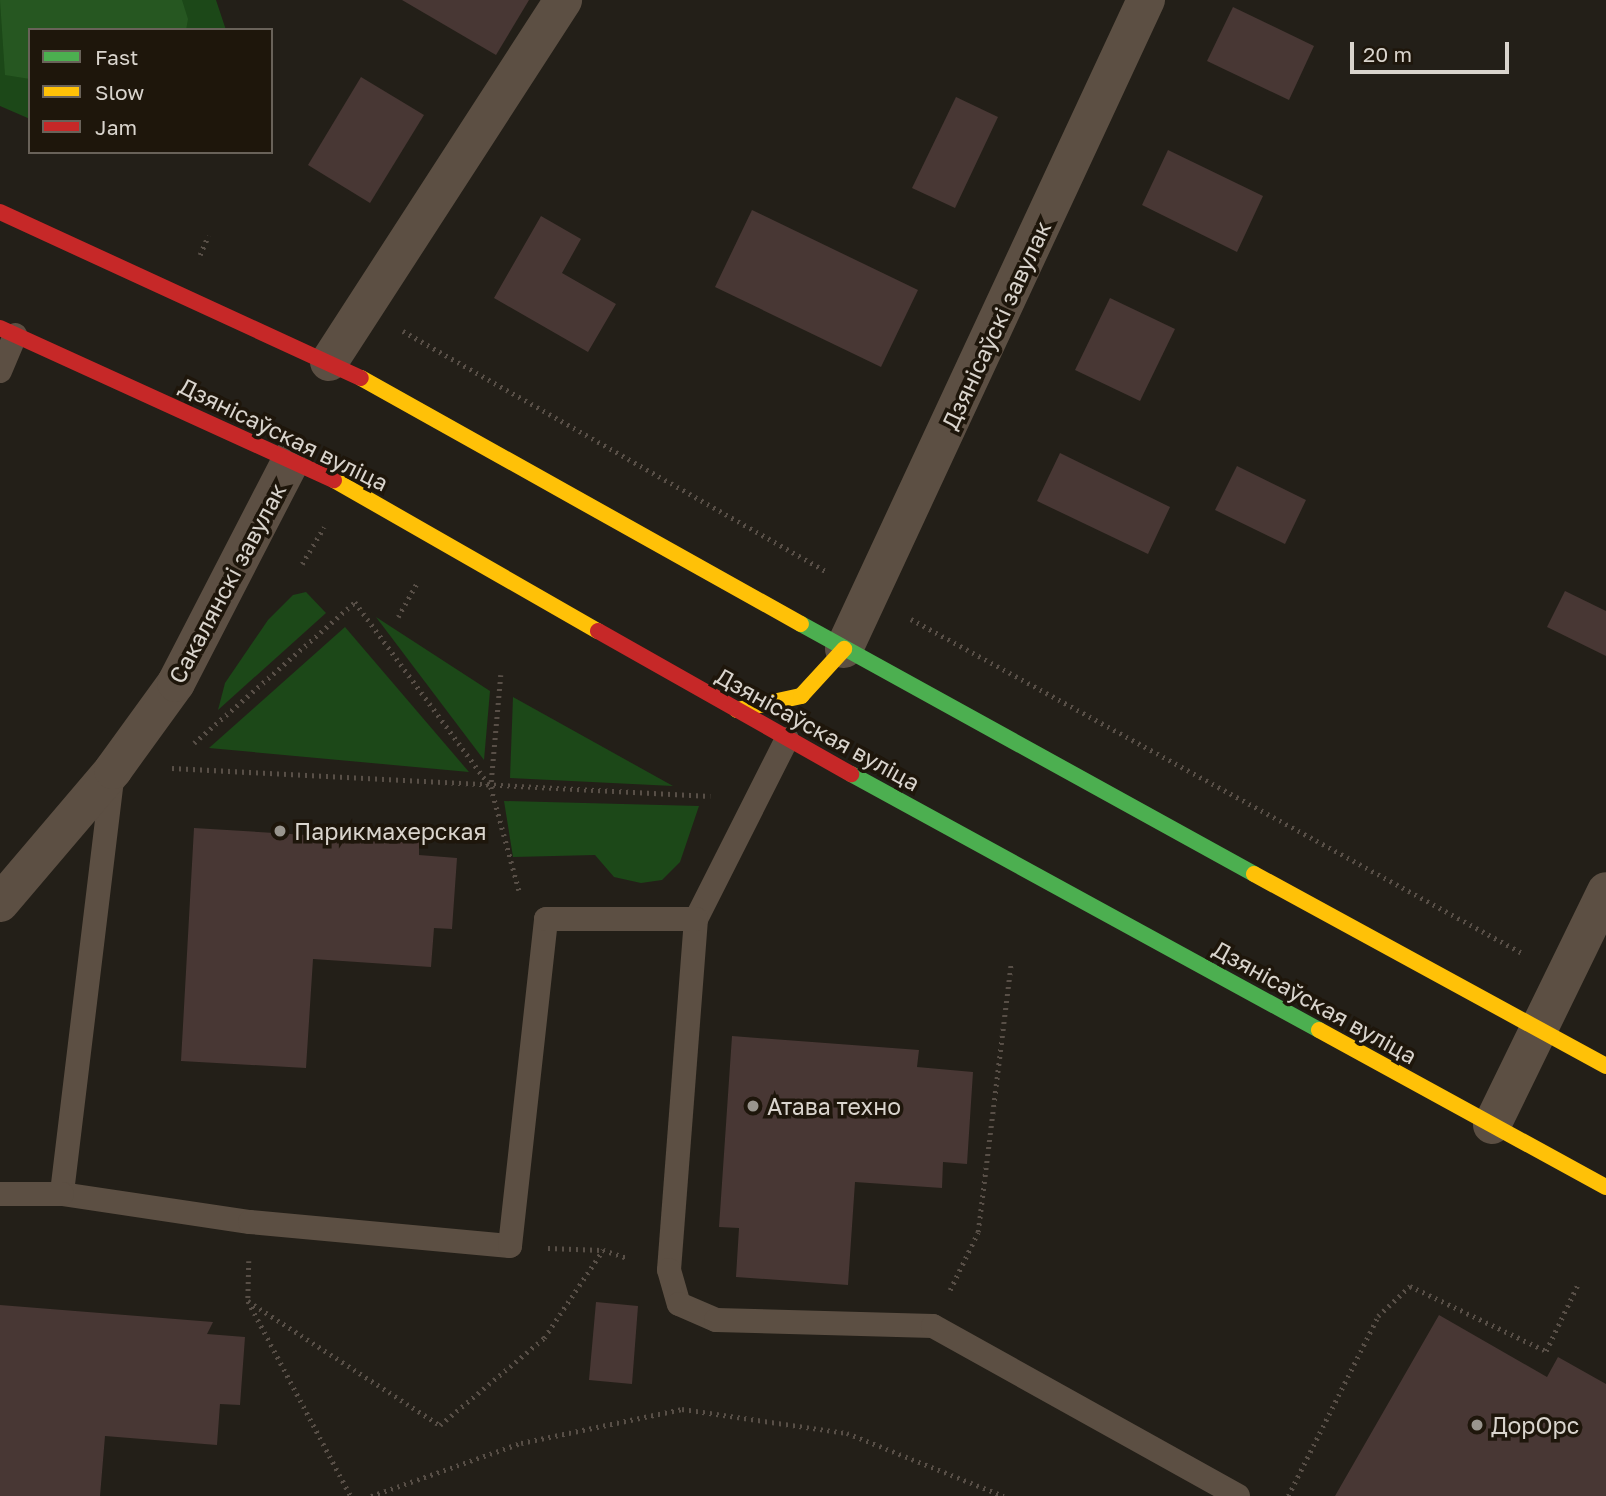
<!DOCTYPE html>
<meta charset="utf-8">
<style>
body{margin:0}
#map{position:relative;width:1606px;height:1496px;overflow:hidden;background:#231f18;font-family:"Golos Text",sans-serif}
div>[style]{position:absolute}
.green>*{inset:0;background:#1c4818}
.forest>*{inset:0;background:#265721}
.building>*{inset:0;background:#483734}
.path>*{height:4.5px;margin-top:-2.25px;transform-origin:0;background:repeating-linear-gradient(90deg,#584f47 0 2px,transparent 0 7px)}
.lane>*{height:24px;margin:-12px;padding:0 12px;transform-origin:12px;border-radius:12px;background:#5c4f43}
.street>*{height:38px;margin:-19px;padding:0 19px;transform-origin:19px;border-radius:19px;background:#5c4f43}
.fast>*{height:16px;margin:-8px;padding:0 8px;transform-origin:8px;border-radius:8px;background:#4caf50}
.slow>*{height:16px;margin:-8px;padding:0 8px;transform-origin:8px;border-radius:8px;background:#ffc107}
.jam>*{height:16px;margin:-8px;padding:0 8px;transform-origin:8px;border-radius:8px;background:#c62828}
.dots>*{width:19px;height:19px;translate:-50% -50%;box-sizing:border-box;border:4px solid #1e160b;border-radius:50%}
span{translate:-50% -50%;white-space:nowrap;text-align:center;line-height:1.15;-webkit-text-stroke:7px #1e160b;paint-order:stroke}
.street-label{font-size:23px;color:#d9d4cd}
.poi-label{font-size:23px;color:#d9d4cd}
.left{translate:0 -50%;text-align:left}
.legend{position:absolute;left:28px;top:28px;width:245px;height:126px;box-sizing:border-box;background:#1e160b;border:2px solid #696259;margin:0;padding:9px 12px;list-style:none;font-size:21px;color:#d9d4cd}
.legend li{display:flex;align-items:center;gap:14px;height:35px}
.legend b{width:35px;border:2px solid #696259}
.scale{position:absolute;left:1350px;top:42px;width:159px;height:32px;box-sizing:border-box;border:4px solid #d9d4cd;border-top:0;padding-left:9px;font-size:21px;line-height:24px;white-space:nowrap;color:#d9d4cd;-webkit-text-stroke:5px #1e160b;paint-order:stroke}
</style>
<div id="map">
<div class="green">
<div style="clip-path:polygon(0 0,216px 0,226px 30px,30px 30px,30px 119px,0 106px)"></div>
<div style="clip-path:polygon(306px 592px,326px 613px,218px 710px,225px 683px,268px 620px,293px 595px)"></div>
<div style="clip-path:polygon(376px 617px,490px 691px,484px 760px)"></div>
<div style="clip-path:polygon(345px 627px,469px 772px,209px 748px)"></div>
<div style="clip-path:polygon(513px 697px,673px 786px,510px 778px)"></div>
<div style="clip-path:polygon(504px 801px,699px 806px,680px 862px,662px 880px,641px 883px,614px 877px,595px 855px,513px 857px)"></div>
</div>
<div class="forest">
<div style="clip-path:polygon(0 0,182px 0,188px 19px,186px 30px,30px 30px,30px 79px,5px 75px)"></div>
</div>
<div class="building">
<div style="clip-path:polygon(402px 0,529px 0,496px 55px)"></div>
<div style="clip-path:polygon(1233px 7px,1314px 46px,1289px 100px,1207px 61px)"></div>
<div style="clip-path:polygon(361px 77px,424px 115px,370px 203px,308px 165px)"></div>
<div style="clip-path:polygon(956px 97px,998px 117px,955px 208px,912px 188px)"></div>
<div style="clip-path:polygon(1168px 150px,1263px 196px,1237px 252px,1142px 205px)"></div>
<div style="clip-path:polygon(752px 210px,918px 290px,881px 367px,715px 287px)"></div>
<div style="clip-path:polygon(541px 216px,581px 239px,562px 273px,616px 304px,588px 352px,494px 298px)"></div>
<div style="clip-path:polygon(1110px 298px,1175px 329px,1140px 401px,1075px 370px)"></div>
<div style="clip-path:polygon(1060px 453px,1170px 507px,1148px 554px,1037px 501px)"></div>
<div style="clip-path:polygon(1237px 466px,1306px 500px,1285px 544px,1215px 510px)"></div>
<div style="clip-path:polygon(1565px 591px,1606px 611px,1606px 656px,1547px 627px)"></div>
<div style="clip-path:polygon(194px 828px,419px 842px,419px 855px,457px 858px,452px 929px,434px 928px,431px 967px,313px 959px,306px 1068px,181px 1061px)"></div>
<div style="clip-path:polygon(732px 1036px,919px 1050px,917px 1067px,973px 1072px,967px 1164px,943px 1162px,942px 1188px,855px 1182px,848px 1285px,736px 1277px,739px 1228px,719px 1227px)"></div>
<div style="clip-path:polygon(596px 1302px,638px 1306px,632px 1384px,589px 1380px)"></div>
<div style="clip-path:polygon(0 1305px,213px 1322px,207px 1334px,245px 1337px,240px 1405px,220px 1404px,217px 1445px,105px 1436px,100px 1496px,0 1496px)"></div>
<div style="clip-path:polygon(1439px 1315px,1547px 1377px,1558px 1357px,1606px 1384px,1606px 1496px,1335px 1496px)"></div>
</div>
<div class="path">
<div style="left:200px;top:255px;width:21px;rotate:-67deg"></div>
<div style="left:403px;top:331px;width:488px;rotate:29.6deg"></div>
<div style="left:302px;top:564px;width:43px;rotate:-59.3deg"></div>
<div style="left:398px;top:617px;width:41px;rotate:-60.9deg"></div>
<div style="left:911px;top:619px;width:699px;rotate:28.66deg"></div>
<div style="left:501px;top:675px;width:112px;rotate:95.1deg"></div>
<div style="left:491px;top:787px;width:107px;rotate:74.8deg"></div>
<div style="left:194px;top:743px;width:214px;rotate:-41.2deg"></div>
<div style="left:355px;top:602px;width:228px;rotate:53.7deg"></div>
<div style="left:172px;top:768px;width:539px;rotate:2.98deg"></div>
<div style="left:548px;top:1248px;width:54px;rotate:2.1deg"></div>
<div style="left:249px;top:1261px;width:40px;rotate:91.4deg"></div>
<div style="left:248px;top:1301px;width:221px;rotate:62.2deg"></div>
<div style="left:950px;top:1290px;width:64px;rotate:-64.2deg"></div>
<div style="left:978px;top:1232px;width:271px;rotate:-83deg"></div>
<div style="left:248px;top:1301px;width:229px;rotate:32.9deg"></div>
<div style="left:440px;top:1425px;width:136px;rotate:-39.9deg"></div>
<div style="left:544px;top:1338px;width:106px;rotate:-56.2deg"></div>
<div style="left:603px;top:1250px;width:26px;rotate:18deg"></div>
<div style="left:371px;top:1496px;width:159px;rotate:-19.5deg"></div>
<div style="left:521px;top:1443px;width:165px;rotate:-11.9deg"></div>
<div style="left:682px;top:1409px;width:167px;rotate:8.3deg"></div>
<div style="left:847px;top:1433px;width:169px;rotate:21.9deg"></div>
<div style="left:1288px;top:1496px;width:201px;rotate:-63.4deg"></div>
<div style="left:1378px;top:1316px;width:44px;rotate:-43.2deg"></div>
<div style="left:1410px;top:1286px;width:151px;rotate:25.5deg"></div>
<div style="left:1546px;top:1351px;width:74px;rotate:-64.5deg"></div>
</div>
<div class="lane">
<div style="left:0;top:371px;width:39px;rotate:-67deg"></div>
<div style="left:787px;top:739px;width:202px;rotate:116.8deg"></div>
<div style="left:696px;top:919px;width:352px;rotate:94.4deg"></div>
<div style="left:669px;top:1270px;width:35px;rotate:74deg"></div>
<div style="left:679px;top:1304px;width:40px;rotate:23.4deg"></div>
<div style="left:716px;top:1320px;width:217px;rotate:1.6deg"></div>
<div style="left:933px;top:1326px;width:349px;rotate:29.1deg"></div>
<div style="left:113px;top:771px;width:426px;rotate:96.9deg"></div>
<div style="left:62px;top:1194px;width:190px;rotate:8.5deg"></div>
<div style="left:250px;top:1222px;width:261px;rotate:5.3deg"></div>
<div style="left:510px;top:1246px;width:329px;rotate:-83.7deg"></div>
<div style="left:546px;top:919px;width:150px"></div>
<div style="left:0;top:1194px;width:62px"></div>
</div>
<div class="street">
<div style="left:329px;top:362px;width:431px;rotate:-57.1deg"></div>
<div style="left:844px;top:649px;width:716px;rotate:-65.05deg"></div>
<div style="left:0;top:903px;width:175px;rotate:-49.6deg"></div>
<div style="left:113px;top:770px;width:107px;rotate:-54.1deg"></div>
<div style="left:176px;top:683px;width:253px;rotate:-62.7deg"></div>
<div style="left:1492px;top:1125px;width:260px;rotate:-64deg"></div>
</div>
<div class="fast">
<div style="left:801px;top:624px;width:517px;rotate:28.89deg"></div>
<div style="left:851px;top:774px;width:533px;rotate:28.68deg"></div>
</div>
<div class="slow">
<div style="left:361px;top:378px;width:504px;rotate:29.21deg"></div>
<div style="left:334px;top:480px;width:304px;rotate:29.8deg"></div>
<div style="left:737px;top:710px;width:66px;rotate:-12.3deg"></div>
<div style="left:801px;top:696px;width:64px;rotate:-47.5deg"></div>
<div style="left:1254px;top:874px;width:401px;rotate:28.6deg"></div>
<div style="left:1319px;top:1030px;width:327px;rotate:28.7deg"></div>
</div>
<div class="jam">
<div style="left:0;top:212px;width:397px;rotate:24.7deg"></div>
<div style="left:0;top:328px;width:367px;rotate:24.5deg"></div>
<div style="left:598px;top:631px;width:291px;rotate:29.5deg"></div>
</div>
<div class="dots">
<div style="left:280px;top:831px;background:#99958e"></div>
<div style="left:753px;top:1106px;background:#99958e"></div>
<div style="left:1477px;top:1425px;background:#99958e"></div>
</div>
<div class="street-label">
<span style="left:996px;top:325px;rotate:-65deg">Дзянісаўскі завулак</span>
<span style="left:284px;top:434px;rotate:26deg">Дзянісаўская вуліца</span>
<span style="left:227px;top:583px;rotate:-62deg">Сакалянскі завулак</span>
<span style="left:818px;top:729px;rotate:29deg">Дзянісаўская вуліца</span>
<span style="left:1315px;top:1002px;rotate:29deg">Дзянісаўская вуліца</span>
</div>
<div class="poi-label">
<span class="left" style="left:294px;top:831px">Парикмахерская</span>
<span class="left" style="left:767px;top:1106px">Атава техно</span>
<span class="left" style="left:1491px;top:1425px">ДорОрс</span>
</div>
<ul class="legend">
<li><b style="height:9px;background:#4caf50"></b>Fast</li>
<li><b style="height:9px;background:#ffc107"></b>Slow</li>
<li><b style="height:9px;background:#c62828"></b>Jam</li>
</ul>
<div class="scale">20 m</div>
</div>
